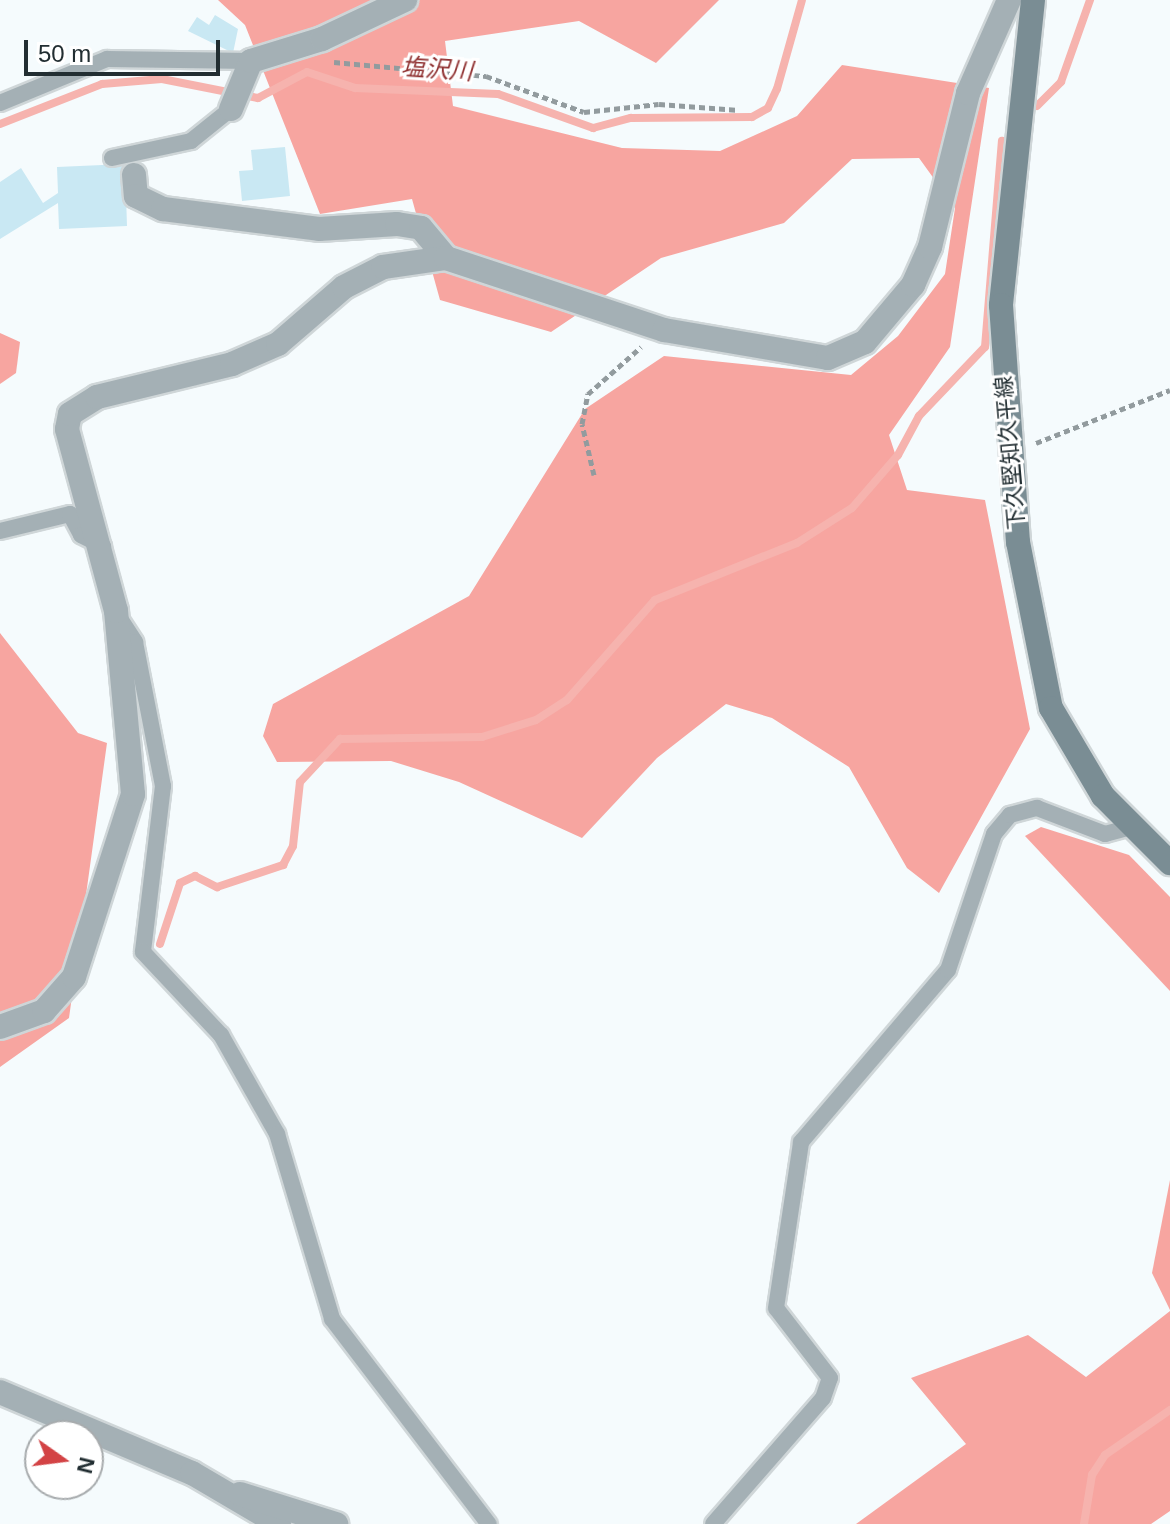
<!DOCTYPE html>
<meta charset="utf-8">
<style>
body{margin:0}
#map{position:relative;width:1170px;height:1524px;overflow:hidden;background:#f5fbfd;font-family:Arial,"Noto Sans JP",sans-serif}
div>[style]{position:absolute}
.forest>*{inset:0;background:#f7a5a0}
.stream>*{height:8px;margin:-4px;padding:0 4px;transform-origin:4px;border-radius:4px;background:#f6b3ae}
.building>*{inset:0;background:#c9e8f3}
.path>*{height:5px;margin-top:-2.5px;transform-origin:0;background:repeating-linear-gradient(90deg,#929b9e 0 6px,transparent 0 10px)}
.roads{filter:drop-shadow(2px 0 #cfd6d8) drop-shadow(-2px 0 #cfd6d8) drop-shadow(0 2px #cfd6d8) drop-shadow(0 -2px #cfd6d8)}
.lane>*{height:16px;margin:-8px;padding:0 8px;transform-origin:8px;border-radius:8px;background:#a4b0b5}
.street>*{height:24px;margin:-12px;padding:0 12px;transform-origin:12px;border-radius:12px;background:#a4b0b5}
.secondary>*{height:24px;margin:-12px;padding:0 12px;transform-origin:12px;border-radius:12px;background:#7a8d94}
span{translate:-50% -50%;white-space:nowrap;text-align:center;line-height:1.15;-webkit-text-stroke:6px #fff;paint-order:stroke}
.street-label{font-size:22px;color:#222e32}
.water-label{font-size:24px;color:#8f3030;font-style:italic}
.north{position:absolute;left:24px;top:1420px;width:80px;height:80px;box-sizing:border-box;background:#fff;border:2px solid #a7abad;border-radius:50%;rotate:104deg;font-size:22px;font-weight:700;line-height:32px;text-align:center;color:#222e32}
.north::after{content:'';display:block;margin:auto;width:28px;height:36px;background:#d34345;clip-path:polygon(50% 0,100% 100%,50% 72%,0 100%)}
.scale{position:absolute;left:24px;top:40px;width:196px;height:36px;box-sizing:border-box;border:4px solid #222e32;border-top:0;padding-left:10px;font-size:24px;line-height:28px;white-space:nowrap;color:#222e32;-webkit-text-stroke:6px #fff;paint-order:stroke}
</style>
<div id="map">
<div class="forest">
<div style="clip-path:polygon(218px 0,719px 0,656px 63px,579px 21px,445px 41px,453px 106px,622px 148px,720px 151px,797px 116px,842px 65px,989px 88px,950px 347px,889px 435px,907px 490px,985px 500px,1030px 729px,939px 893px,907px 868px,849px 767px,772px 718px,726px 704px,657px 758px,582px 838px,459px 782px,391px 761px,277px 762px,263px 736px,273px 704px,469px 596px,585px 409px,664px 356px,851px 375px,898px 336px,945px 274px,955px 208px,919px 158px,852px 159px,784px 223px,661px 258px,551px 332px,440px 300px,412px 199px,320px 214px,245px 25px)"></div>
<div style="clip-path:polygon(0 333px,20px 342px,16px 373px,0 384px)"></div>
<div style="clip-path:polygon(0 633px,78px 733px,107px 743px,69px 1018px,0 1067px)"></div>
<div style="clip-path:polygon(1041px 827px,1129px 855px,1170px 897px,1170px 991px,1025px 836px)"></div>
<div style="clip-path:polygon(1170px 1180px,1170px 1310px,1152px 1273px)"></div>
<div style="clip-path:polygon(1170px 1311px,1170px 1511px,1151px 1524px,856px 1524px,966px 1444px,911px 1378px,1028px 1335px,1086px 1377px)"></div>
</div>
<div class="stream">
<div style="left:1037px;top:106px;width:34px;rotate:-45deg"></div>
<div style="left:1061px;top:82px;width:87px;rotate:-70.5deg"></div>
<div style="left:0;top:124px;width:110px;rotate:-21.4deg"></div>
<div style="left:102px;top:84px;width:60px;rotate:-4.8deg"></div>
<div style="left:162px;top:79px;width:98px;rotate:11.2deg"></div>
<div style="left:258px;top:98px;width:55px;rotate:-28deg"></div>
<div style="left:307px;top:72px;width:51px;rotate:18.4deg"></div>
<div style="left:355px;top:88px;width:143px;rotate:2.4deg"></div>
<div style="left:498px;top:94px;width:101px;rotate:19.7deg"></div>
<div style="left:593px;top:128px;width:39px;rotate:-15deg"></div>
<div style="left:631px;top:118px;width:121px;rotate:-0.5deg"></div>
<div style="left:752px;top:117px;width:18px;rotate:-29deg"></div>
<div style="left:768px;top:108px;width:21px;rotate:-65deg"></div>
<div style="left:777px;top:89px;width:92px;rotate:-74.3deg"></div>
<div style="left:160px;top:944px;width:64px;rotate:-71.8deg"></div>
<div style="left:180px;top:883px;width:17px;rotate:-25deg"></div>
<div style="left:195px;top:876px;width:25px;rotate:27deg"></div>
<div style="left:217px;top:887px;width:70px;rotate:-18.4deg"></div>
<div style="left:283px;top:865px;width:21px;rotate:-62deg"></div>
<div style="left:293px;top:846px;width:64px;rotate:-83.8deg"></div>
<div style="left:300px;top:782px;width:59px;rotate:-47.1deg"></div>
<div style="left:340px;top:739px;width:142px;rotate:-0.8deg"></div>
<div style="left:482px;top:737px;width:57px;rotate:-17.5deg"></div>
<div style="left:536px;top:720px;width:37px;rotate:-33deg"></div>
<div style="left:567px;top:700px;width:133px;rotate:-48.7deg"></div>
<div style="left:655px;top:600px;width:153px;rotate:-21.9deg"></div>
<div style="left:797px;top:543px;width:65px;rotate:-32.5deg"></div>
<div style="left:852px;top:508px;width:70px;rotate:-49deg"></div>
<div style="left:898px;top:455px;width:44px;rotate:-61.7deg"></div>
<div style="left:919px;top:416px;width:95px;rotate:-46.3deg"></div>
<div style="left:985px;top:347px;width:207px;rotate:-85.3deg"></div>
<div style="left:1084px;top:1524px;width:50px;rotate:-80.7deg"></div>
<div style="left:1092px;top:1475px;width:24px;rotate:-57deg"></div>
<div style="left:1105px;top:1455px;width:79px;rotate:-34.7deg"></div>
</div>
<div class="building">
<div style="clip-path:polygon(215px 15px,238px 29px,233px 53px,188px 31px,197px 17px,209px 25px)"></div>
<div style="clip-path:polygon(285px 147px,290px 196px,242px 201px,239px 171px,253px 170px,251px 150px)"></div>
<div style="clip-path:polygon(125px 164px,127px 226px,59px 229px,58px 203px,0 239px,0 182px,21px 168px,43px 203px,58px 193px,57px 167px)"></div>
</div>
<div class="path">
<div style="left:334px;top:62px;width:153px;rotate:5.3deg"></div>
<div style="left:486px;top:76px;width:104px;rotate:20.2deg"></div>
<div style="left:584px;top:112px;width:75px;rotate:-6.1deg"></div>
<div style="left:659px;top:104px;width:80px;rotate:4.3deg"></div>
<div style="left:1036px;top:443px;width:144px;rotate:-21.6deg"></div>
<div style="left:594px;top:475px;width:52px;rotate:-103.2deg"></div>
<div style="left:582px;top:424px;width:31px;rotate:-79deg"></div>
<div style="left:588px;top:394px;width:71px;rotate:-41.6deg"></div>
</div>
<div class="roads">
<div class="lane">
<div style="left:0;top:103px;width:116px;rotate:-22.4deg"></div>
<div style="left:107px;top:59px;width:144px;rotate:0.8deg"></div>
<div style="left:112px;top:158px;width:81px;rotate:-12.1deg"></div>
<div style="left:191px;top:141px;width:51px;rotate:-38.7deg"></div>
<div style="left:0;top:531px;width:72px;rotate:-13.7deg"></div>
<div style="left:70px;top:514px;width:24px;rotate:62deg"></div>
<div style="left:81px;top:535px;width:25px;rotate:27deg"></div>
<div style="left:119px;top:617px;width:30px;rotate:57deg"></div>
<div style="left:135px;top:642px;width:147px;rotate:79deg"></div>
<div style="left:163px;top:786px;width:167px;rotate:96.9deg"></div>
<div style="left:143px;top:952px;width:114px;rotate:46.8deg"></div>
<div style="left:221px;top:1035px;width:114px;rotate:60.5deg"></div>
<div style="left:277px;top:1134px;width:193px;rotate:73.4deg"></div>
<div style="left:332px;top:1319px;width:258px;rotate:52.6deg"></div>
<div style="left:713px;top:1524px;width:167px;rotate:-48.9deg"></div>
<div style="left:823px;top:1398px;width:21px;rotate:-71deg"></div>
<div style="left:830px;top:1378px;width:88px;rotate:-127.6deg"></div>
<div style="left:776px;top:1308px;width:168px;rotate:-81.4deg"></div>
<div style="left:801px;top:1142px;width:226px;rotate:-49.5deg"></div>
<div style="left:948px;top:970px;width:144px;rotate:-71.3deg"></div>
<div style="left:994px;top:834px;width:25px;rotate:-50deg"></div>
<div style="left:1010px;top:815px;width:28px;rotate:-15deg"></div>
<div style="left:1037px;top:808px;width:73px;rotate:20.9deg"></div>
<div style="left:1105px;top:834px;width:27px;rotate:-15deg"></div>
</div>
<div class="street">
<div style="left:231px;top:109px;width:52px;rotate:-67.4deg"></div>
<div style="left:251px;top:61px;width:74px;rotate:-17.2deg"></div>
<div style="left:322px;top:39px;width:92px;rotate:-25.2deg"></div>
<div style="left:134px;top:175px;width:21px;rotate:85deg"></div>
<div style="left:136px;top:196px;width:30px;rotate:26deg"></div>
<div style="left:163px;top:209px;width:157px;rotate:7.3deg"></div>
<div style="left:319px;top:229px;width:78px;rotate:-3.7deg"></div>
<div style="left:397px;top:224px;width:24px;rotate:9deg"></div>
<div style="left:421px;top:228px;width:39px;rotate:50deg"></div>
<div style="left:0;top:1027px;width:47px;rotate:-20deg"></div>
<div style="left:44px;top:1011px;width:45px;rotate:-48.6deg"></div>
<div style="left:74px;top:977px;width:192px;rotate:-72.1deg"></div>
<div style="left:133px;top:794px;width:184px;rotate:-95.3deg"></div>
<div style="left:116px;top:611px;width:188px;rotate:-105.1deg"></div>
<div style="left:67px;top:429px;width:15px;rotate:-79deg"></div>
<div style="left:70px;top:414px;width:32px;rotate:-32deg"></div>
<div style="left:97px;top:397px;width:139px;rotate:-13.7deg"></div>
<div style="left:232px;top:364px;width:50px;rotate:-23.5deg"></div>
<div style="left:278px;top:344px;width:87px;rotate:-40.8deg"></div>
<div style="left:344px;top:287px;width:44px;rotate:-27.1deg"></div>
<div style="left:383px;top:267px;width:64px;rotate:-8.1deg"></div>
<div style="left:446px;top:258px;width:230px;rotate:18.3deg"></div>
<div style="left:664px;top:330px;width:166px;rotate:9.7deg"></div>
<div style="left:828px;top:358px;width:40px;rotate:-23.4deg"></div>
<div style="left:865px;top:342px;width:75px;rotate:-49.9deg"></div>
<div style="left:913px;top:285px;width:42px;rotate:-65.9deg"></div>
<div style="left:930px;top:247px;width:159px;rotate:-76.1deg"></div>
<div style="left:968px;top:93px;width:102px;rotate:-66.2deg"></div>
<div style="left:0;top:1392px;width:208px;rotate:22.9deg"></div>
<div style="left:192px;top:1473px;width:101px;rotate:30.4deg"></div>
<div style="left:240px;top:1494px;width:101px;rotate:17.4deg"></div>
</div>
<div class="secondary">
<div style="left:1033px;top:0;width:307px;rotate:96deg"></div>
<div style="left:1001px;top:305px;width:238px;rotate:85.9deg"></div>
<div style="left:1018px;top:542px;width:169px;rotate:78.8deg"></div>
<div style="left:1051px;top:708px;width:102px;rotate:59.4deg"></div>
<div style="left:1103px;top:796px;width:95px;rotate:45deg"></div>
</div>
</div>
<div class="street-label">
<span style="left:1010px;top:453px;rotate:-95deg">下久堅知久平線</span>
</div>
<div class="water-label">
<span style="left:437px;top:69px;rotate:4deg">塩沢川</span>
</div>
<div class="north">N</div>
<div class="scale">50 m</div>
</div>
